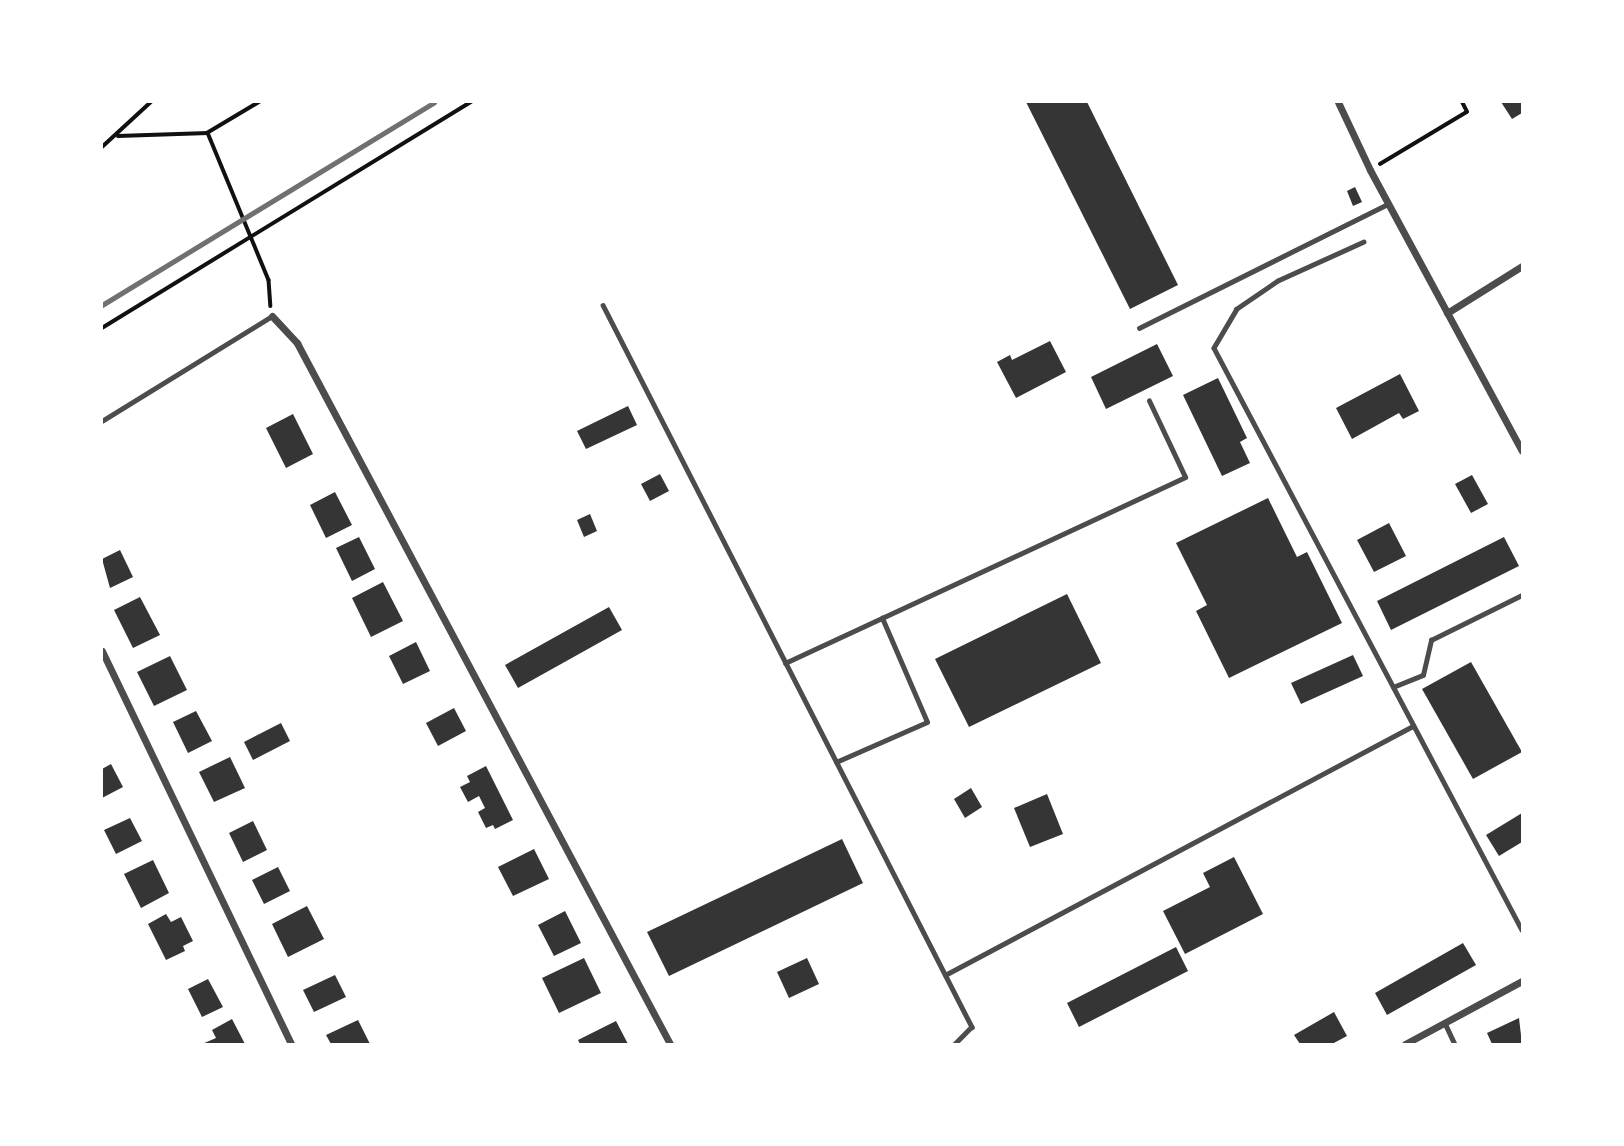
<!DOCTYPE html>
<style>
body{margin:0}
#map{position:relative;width:1624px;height:1146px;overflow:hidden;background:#fff;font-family:"Exo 2",sans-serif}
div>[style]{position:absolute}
.building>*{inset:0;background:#353535}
.path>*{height:3.5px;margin:-1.75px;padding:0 1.75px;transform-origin:1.75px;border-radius:1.75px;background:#111}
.service>*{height:4.5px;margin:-2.25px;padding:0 2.25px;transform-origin:2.25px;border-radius:2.25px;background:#4c4c4c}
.minor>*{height:7px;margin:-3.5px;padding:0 3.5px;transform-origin:3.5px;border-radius:3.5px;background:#4c4c4c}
.rail>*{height:5px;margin:-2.5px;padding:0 2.5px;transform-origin:2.5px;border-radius:2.5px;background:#707070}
span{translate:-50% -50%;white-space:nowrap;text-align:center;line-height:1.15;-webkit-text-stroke:6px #fff;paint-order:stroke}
.frame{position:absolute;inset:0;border:103px solid #fff;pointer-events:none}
</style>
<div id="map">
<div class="building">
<div style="clip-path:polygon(1026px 102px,1087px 102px,1178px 285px,1130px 309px)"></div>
<div style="clip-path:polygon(1501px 102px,1522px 102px,1522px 113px,1512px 119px)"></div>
<div style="clip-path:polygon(1355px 187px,1362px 202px,1353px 206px,1347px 191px)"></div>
<div style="clip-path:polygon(1050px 341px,1066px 372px,1016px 398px,997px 362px,1010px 355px,1012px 360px)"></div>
<div style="clip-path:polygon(1157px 344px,1173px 376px,1106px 409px,1091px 377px)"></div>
<div style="clip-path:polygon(1400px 374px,1419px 411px,1403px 419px,1399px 413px,1352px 439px,1336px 408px)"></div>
<div style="clip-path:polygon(1218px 378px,1247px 438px,1240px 442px,1250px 463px,1222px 476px,1183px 395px)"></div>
<div style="clip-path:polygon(628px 406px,637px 425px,586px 449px,577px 431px)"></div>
<div style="clip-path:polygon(293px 414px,313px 454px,286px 468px,266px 428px)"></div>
<div style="clip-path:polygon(660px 474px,669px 491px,650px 501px,641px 484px)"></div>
<div style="clip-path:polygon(1472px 475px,1488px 504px,1471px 513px,1455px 484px)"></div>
<div style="clip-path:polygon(335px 492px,352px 525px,326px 538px,310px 505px)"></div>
<div style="clip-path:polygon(1268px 498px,1297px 557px,1307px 552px,1342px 623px,1229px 678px,1196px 611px,1207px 605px,1176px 543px)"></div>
<div style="clip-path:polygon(590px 514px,597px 531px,584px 537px,577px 520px)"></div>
<div style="clip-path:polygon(1389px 523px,1406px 556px,1374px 572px,1357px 540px)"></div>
<div style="clip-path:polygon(359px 537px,375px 569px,352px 581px,336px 548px)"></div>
<div style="clip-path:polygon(1504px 537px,1519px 566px,1391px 630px,1377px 601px)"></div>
<div style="clip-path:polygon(120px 550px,133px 577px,110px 588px,102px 559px)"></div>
<div style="clip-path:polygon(383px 582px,403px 621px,371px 637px,352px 598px)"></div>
<div style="clip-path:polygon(1067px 594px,1101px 663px,969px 727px,935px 659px)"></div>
<div style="clip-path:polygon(140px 597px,160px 635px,133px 648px,114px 610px)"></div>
<div style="clip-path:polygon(609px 607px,622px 630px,518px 688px,505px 665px)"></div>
<div style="clip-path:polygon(416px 642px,430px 671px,403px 684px,389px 656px)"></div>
<div style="clip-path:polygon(1353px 655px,1363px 676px,1301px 704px,1291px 683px)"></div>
<div style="clip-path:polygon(170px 656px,187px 690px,154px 706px,137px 672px)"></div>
<div style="clip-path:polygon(1471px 662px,1522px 752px,1473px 779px,1422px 689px)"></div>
<div style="clip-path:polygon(454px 708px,466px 731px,438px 746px,426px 723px)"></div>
<div style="clip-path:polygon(196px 711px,212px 741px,188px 753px,173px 722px)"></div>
<div style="clip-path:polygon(281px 723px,290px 741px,253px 760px,244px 742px)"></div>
<div style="clip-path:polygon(230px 757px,245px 788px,214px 802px,199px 772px)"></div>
<div style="clip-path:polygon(111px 764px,123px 787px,102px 798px,102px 769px)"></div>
<div style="clip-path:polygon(486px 766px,513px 820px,495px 829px,493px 825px,486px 828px,478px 812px,485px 808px,479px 796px,468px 802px,460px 787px,470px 782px,467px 776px)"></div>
<div style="clip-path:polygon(971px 788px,982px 807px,965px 818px,954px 799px)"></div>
<div style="clip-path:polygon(1047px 794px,1063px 834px,1030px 847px,1014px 808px)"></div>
<div style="clip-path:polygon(1522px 813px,1522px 842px,1499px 856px,1486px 835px)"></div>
<div style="clip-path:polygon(130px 818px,142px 841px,116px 854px,104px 830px)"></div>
<div style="clip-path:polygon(253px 821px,267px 850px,243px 862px,229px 833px)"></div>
<div style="clip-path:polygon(842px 839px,863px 883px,669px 976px,647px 932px)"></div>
<div style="clip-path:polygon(534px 849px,549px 879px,513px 896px,498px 867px)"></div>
<div style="clip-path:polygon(1234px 857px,1263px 914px,1185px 954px,1163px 911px,1210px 887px,1203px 873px)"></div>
<div style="clip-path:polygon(153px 860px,169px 893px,141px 908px,124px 874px)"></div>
<div style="clip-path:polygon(278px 867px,290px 891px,264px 904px,252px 880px)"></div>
<div style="clip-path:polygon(307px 906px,324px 939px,288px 957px,272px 924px)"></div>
<div style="clip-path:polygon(565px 911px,581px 943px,554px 956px,538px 925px)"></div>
<div style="clip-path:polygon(166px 914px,171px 922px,181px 917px,193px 941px,183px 946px,185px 951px,166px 960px,148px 924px)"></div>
<div style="clip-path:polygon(1463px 943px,1476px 965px,1387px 1015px,1375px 993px)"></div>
<div style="clip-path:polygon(1176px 947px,1188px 971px,1079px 1027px,1067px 1003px)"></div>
<div style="clip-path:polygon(584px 958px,601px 993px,559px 1013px,542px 978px)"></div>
<div style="clip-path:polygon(807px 958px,819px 984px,789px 998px,777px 972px)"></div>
<div style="clip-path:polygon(335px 975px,346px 997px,314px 1012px,303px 990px)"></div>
<div style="clip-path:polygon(208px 979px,223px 1007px,202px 1017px,188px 989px)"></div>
<div style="clip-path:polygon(1334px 1012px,1347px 1036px,1332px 1044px,1300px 1044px,1294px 1035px)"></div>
<div style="clip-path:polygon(1519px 1018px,1522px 1044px,1492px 1044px,1487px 1033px)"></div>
<div style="clip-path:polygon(232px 1019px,245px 1044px,202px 1044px,216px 1038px,212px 1030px)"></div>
<div style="clip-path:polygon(358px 1020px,370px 1044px,331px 1044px,326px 1035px)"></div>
<div style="clip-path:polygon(616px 1021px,628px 1044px,580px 1044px,578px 1040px)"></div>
</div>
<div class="path">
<div style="left:260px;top:102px;width:61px;rotate:149.2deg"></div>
<div style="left:208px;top:133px;width:159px;rotate:67.5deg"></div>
<div style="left:269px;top:280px;width:26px;rotate:86deg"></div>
<div style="left:118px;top:136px;width:90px;rotate:-1.9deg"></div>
<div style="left:102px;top:147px;width:67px;rotate:-42.6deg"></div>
<div style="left:1380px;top:164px;width:101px;rotate:-30.9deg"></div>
<div style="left:1467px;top:112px;width:11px;rotate:-117deg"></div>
<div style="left:102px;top:328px;width:433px;rotate:-31.5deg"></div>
</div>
<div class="service">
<div style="left:1364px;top:242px;width:94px;rotate:155.6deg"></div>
<div style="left:1278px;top:281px;width:50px;rotate:145.7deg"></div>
<div style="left:1237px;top:309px;width:45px;rotate:120.5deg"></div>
<div style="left:1214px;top:348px;width:658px;rotate:62.11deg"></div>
<div style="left:603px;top:305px;width:811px;rotate:62.93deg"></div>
<div style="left:972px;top:1027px;width:24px;rotate:135deg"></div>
<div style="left:1139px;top:328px;width:278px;rotate:-26.5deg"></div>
<div style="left:102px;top:421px;width:200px;rotate:-31.7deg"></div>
<div style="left:785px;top:663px;width:441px;rotate:-24.9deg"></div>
<div style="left:1185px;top:477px;width:84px;rotate:-115.3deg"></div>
<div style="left:1393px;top:687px;width:32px;rotate:-22deg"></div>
<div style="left:1423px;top:675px;width:36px;rotate:-77deg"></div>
<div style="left:1431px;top:640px;width:102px;rotate:-26.3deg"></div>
<div style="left:836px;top:762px;width:99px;rotate:-23.7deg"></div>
<div style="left:927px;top:722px;width:113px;rotate:-113.4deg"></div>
<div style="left:945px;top:975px;width:530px;rotate:-28.02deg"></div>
<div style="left:1445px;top:1023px;width:23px;rotate:65deg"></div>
</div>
<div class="minor">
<div style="left:1338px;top:102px;width:75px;rotate:64.8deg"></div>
<div style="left:1370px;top:170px;width:319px;rotate:61.6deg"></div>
<div style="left:1447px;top:313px;width:89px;rotate:-32.1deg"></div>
<div style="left:272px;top:316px;width:37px;rotate:47deg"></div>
<div style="left:297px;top:343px;width:794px;rotate:61.98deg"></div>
<div style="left:102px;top:651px;width:436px;rotate:64.3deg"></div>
<div style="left:1405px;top:1044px;width:133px;rotate:-28.3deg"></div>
</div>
<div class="rail">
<div style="left:102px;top:305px;width:389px;rotate:-31.4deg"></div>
</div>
<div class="frame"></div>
</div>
